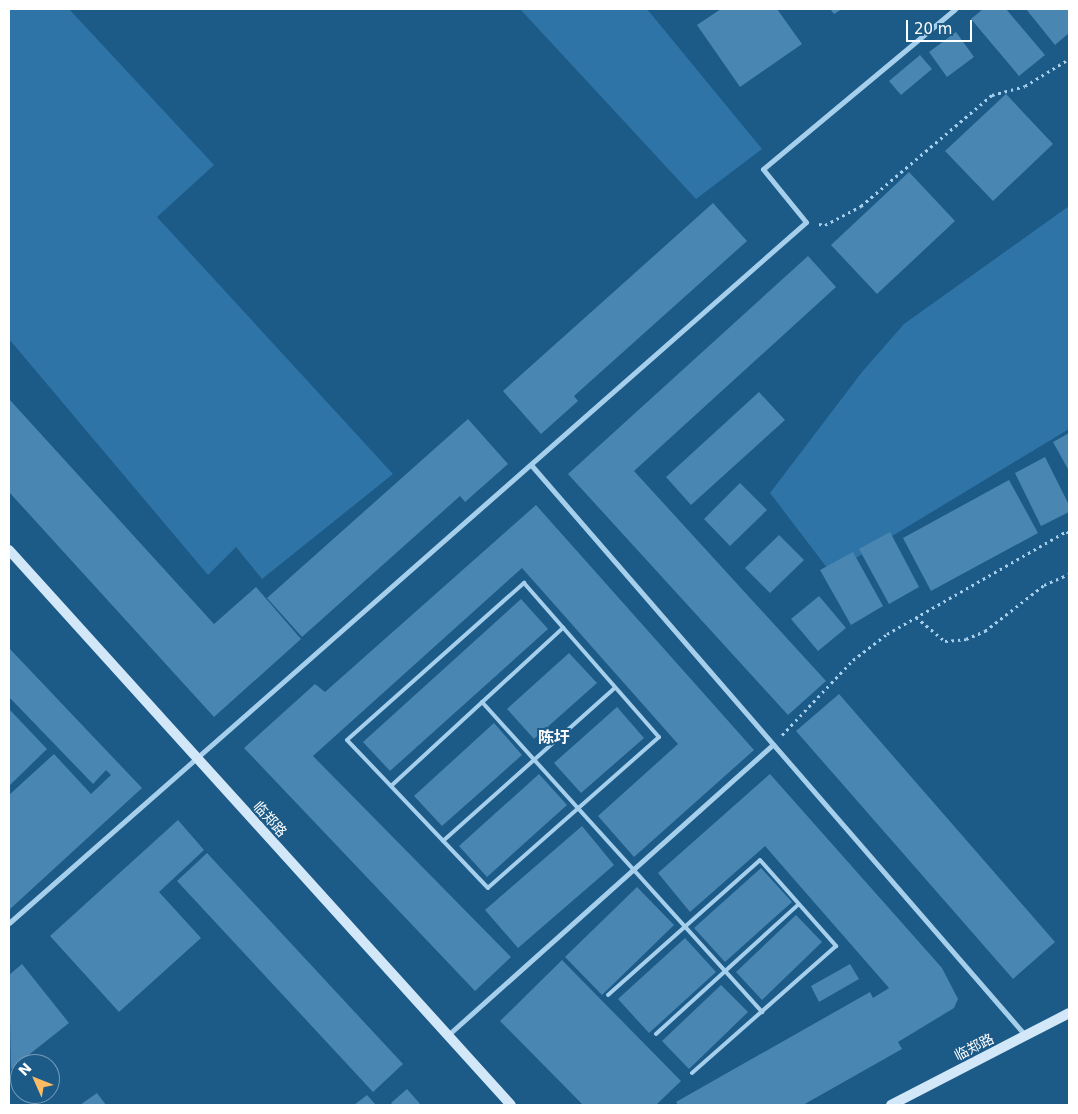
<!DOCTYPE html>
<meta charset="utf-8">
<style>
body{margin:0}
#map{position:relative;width:1078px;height:1114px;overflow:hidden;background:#1c5a88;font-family:"DejaVu Sans","Noto Sans SC",sans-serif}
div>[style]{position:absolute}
.green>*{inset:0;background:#2f74a6}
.building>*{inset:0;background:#4986b2}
.path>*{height:3px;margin-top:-1.5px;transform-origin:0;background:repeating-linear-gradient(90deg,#a6cfec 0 2.5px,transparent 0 6.5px)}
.lane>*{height:4px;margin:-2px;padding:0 2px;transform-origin:2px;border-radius:2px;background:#a6cfec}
.street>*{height:5px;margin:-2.5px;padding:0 2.5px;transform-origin:2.5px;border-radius:2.5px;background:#a6cfec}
.secondary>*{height:10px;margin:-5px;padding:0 5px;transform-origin:5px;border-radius:5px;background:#d2e8f9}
span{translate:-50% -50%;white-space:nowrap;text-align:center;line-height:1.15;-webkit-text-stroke:4px #1c5a88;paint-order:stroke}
.street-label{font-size:14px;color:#fff}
.quarter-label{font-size:16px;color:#fff;font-weight:700}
.frame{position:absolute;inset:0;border:10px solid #fff;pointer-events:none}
.north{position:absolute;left:10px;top:1054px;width:50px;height:50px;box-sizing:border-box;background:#1c5a88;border:1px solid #779cb8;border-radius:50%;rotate:314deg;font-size:14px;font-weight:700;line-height:20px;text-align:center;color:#fff}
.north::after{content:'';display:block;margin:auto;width:18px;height:22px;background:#fcbc64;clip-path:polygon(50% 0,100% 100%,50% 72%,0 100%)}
.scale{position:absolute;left:906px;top:20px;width:66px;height:22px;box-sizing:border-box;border:2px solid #fff;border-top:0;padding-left:6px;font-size:15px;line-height:18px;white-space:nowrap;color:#fff;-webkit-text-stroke:4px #1c5a88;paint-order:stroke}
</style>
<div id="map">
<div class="green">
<div style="clip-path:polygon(9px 9px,69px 9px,214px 165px,157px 217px,393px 474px,262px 579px,236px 547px,208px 575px,9px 339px)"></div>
<div style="clip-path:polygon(520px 9px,647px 9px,762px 149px,696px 199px)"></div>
<div style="clip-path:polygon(1069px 206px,1069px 429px,831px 573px,770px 493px,862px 372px,904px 324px)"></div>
</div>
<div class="building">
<div style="clip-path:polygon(721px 9px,777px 9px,802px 44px,740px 87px,697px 25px)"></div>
<div style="clip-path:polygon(830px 9px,842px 9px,834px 14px)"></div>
<div style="clip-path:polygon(983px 9px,1006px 9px,1045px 55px,1019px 76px,971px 19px)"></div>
<div style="clip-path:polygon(1026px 9px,1069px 9px,1069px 33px,1055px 45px)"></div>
<div style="clip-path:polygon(956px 32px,974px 57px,947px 77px,929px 52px)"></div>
<div style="clip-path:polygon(920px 55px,932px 69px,901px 95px,889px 81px)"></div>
<div style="clip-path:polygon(1006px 94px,1053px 144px,993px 201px,945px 151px)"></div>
<div style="clip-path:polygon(909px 172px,955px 221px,877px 294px,831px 245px)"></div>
<div style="clip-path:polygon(713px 203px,747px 241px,574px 396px,578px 401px,541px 434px,503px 391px)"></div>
<div style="clip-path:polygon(808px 256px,836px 287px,634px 471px,826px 681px,788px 715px,568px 474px)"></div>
<div style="clip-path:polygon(759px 392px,785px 420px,691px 505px,666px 477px)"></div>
<div style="clip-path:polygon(9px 399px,214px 624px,256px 587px,301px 639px,214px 717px,9px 492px)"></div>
<div style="clip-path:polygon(468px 419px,508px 464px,465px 502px,460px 496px,302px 637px,267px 598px)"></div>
<div style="clip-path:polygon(1069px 433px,1069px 471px,1053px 442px)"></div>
<div style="clip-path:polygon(1045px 457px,1069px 505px,1069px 512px,1041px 526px,1015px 473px)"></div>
<div style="clip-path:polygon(1009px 480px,1038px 533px,931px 591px,903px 538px)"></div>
<div style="clip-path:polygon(740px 483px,767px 510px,730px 546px,704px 519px)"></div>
<div style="clip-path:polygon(536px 505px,754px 750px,634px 857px,598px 816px,678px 744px,522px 568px,313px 756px,511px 957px,475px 991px,244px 748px,315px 684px,325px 692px)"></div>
<div style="clip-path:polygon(890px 532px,919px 587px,889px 604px,859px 549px)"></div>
<div style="clip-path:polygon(779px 535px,804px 560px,770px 593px,745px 568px)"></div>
<div style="clip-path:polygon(853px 552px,883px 606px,851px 625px,820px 570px)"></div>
<div style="clip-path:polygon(819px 596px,846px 628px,818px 651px,791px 619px)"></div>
<div style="clip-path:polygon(521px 599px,548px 629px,390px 771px,363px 742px)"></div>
<div style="clip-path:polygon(9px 648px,142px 788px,9px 910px,9px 795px,54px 754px,91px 794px,111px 775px,106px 770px,93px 784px,9px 697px)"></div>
<div style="clip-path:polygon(569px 653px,597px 683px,534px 739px,507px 709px)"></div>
<div style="clip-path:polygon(839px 694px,1055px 942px,1013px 979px,796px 731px)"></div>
<div style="clip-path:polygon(617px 707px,644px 738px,581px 793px,554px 763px)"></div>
<div style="clip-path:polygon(9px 709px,47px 749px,9px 786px)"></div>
<div style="clip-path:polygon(494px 723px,522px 755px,442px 826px,414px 796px)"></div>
<div style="clip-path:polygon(539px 774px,567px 805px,487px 877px,459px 846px)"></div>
<div style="clip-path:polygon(770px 774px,942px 968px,958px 999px,954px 1008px,898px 1042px,902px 1049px,803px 1105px,678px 1105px,676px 1102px,870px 992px,873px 998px,889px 988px,765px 846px,690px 912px,658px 873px)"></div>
<div style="clip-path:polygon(178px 820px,204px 850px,159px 892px,201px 938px,119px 1012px,50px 936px)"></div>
<div style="clip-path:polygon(582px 826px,614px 865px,518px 948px,485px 910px)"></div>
<div style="clip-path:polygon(207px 853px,403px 1064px,373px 1092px,177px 881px)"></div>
<div style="clip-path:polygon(761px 868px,792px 902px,725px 962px,694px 928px)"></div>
<div style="clip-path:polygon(637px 887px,674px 925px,602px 995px,565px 957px)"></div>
<div style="clip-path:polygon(796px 915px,822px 942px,762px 1000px,736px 972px)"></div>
<div style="clip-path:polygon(685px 938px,716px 972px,649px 1033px,618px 999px)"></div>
<div style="clip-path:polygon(562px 960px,681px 1081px,656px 1105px,583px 1105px,500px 1021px)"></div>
<div style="clip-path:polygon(22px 964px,69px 1023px,11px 1069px,9px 975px)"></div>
<div style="clip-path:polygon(850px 964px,859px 979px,819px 1002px,811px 986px)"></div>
<div style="clip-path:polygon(721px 985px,748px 1012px,689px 1069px,662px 1041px)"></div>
<div style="clip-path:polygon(407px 1089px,421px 1105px,393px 1105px,391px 1103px)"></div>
<div style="clip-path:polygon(97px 1093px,106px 1105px,80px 1105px)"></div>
<div style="clip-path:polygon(367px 1095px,376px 1105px,354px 1105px)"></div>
</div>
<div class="path">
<div style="left:819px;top:224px;width:6px;rotate:9deg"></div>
<div style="left:825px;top:225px;width:41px;rotate:-27.8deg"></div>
<div style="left:861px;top:206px;width:172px;rotate:-40.3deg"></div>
<div style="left:992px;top:95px;width:34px;rotate:-15deg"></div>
<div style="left:1025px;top:86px;width:52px;rotate:-31.5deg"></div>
<div style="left:916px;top:617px;width:38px;rotate:40deg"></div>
<div style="left:945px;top:641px;width:21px;rotate:-5deg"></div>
<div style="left:966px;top:639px;width:21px;rotate:-23deg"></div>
<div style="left:985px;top:631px;width:75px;rotate:-37.9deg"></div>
<div style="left:1044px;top:585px;width:27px;rotate:-24deg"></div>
<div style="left:782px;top:735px;width:103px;rotate:-46.6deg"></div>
<div style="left:853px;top:660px;width:43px;rotate:-37.4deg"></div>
<div style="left:887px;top:634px;width:207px;rotate:-29.8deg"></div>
<div style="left:1067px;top:531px;width:4px;rotate:63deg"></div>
</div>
<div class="lane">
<div style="left:524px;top:583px;width:205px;rotate:48.8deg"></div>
<div style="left:659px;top:737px;width:228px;rotate:138.6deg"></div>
<div style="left:488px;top:888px;width:204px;rotate:-133.6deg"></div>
<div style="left:347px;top:740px;width:237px;rotate:-41.6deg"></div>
<div style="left:482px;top:702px;width:418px;rotate:47.9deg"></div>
<div style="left:391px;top:786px;width:234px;rotate:-42.6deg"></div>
<div style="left:443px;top:841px;width:230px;rotate:-41.7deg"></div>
<div style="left:608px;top:995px;width:203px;rotate:-41.6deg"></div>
<div style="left:760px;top:860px;width:115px;rotate:48.5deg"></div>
<div style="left:836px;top:946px;width:192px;rotate:138.6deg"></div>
<div style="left:656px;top:1034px;width:193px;rotate:-42.3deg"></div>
</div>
<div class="street">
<div style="left:532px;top:466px;width:754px;rotate:49.09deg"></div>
<div style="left:9px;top:923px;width:1061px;rotate:-41.33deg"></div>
<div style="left:806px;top:222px;width:68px;rotate:-129.1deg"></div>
<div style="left:763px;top:169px;width:250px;rotate:-39.8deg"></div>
<div style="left:448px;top:1035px;width:436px;rotate:-41.8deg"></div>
</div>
<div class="secondary">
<div style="left:9px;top:550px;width:748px;rotate:47.87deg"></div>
<div style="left:891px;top:1105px;width:200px;rotate:-27.3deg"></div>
</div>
<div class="street-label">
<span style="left:270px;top:819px;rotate:48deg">临郑路</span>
<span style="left:974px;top:1047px;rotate:-27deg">临郑路</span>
</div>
<div class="quarter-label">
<span style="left:554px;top:738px">陈圩</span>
</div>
<div class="frame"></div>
<div class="north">N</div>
<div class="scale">20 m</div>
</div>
